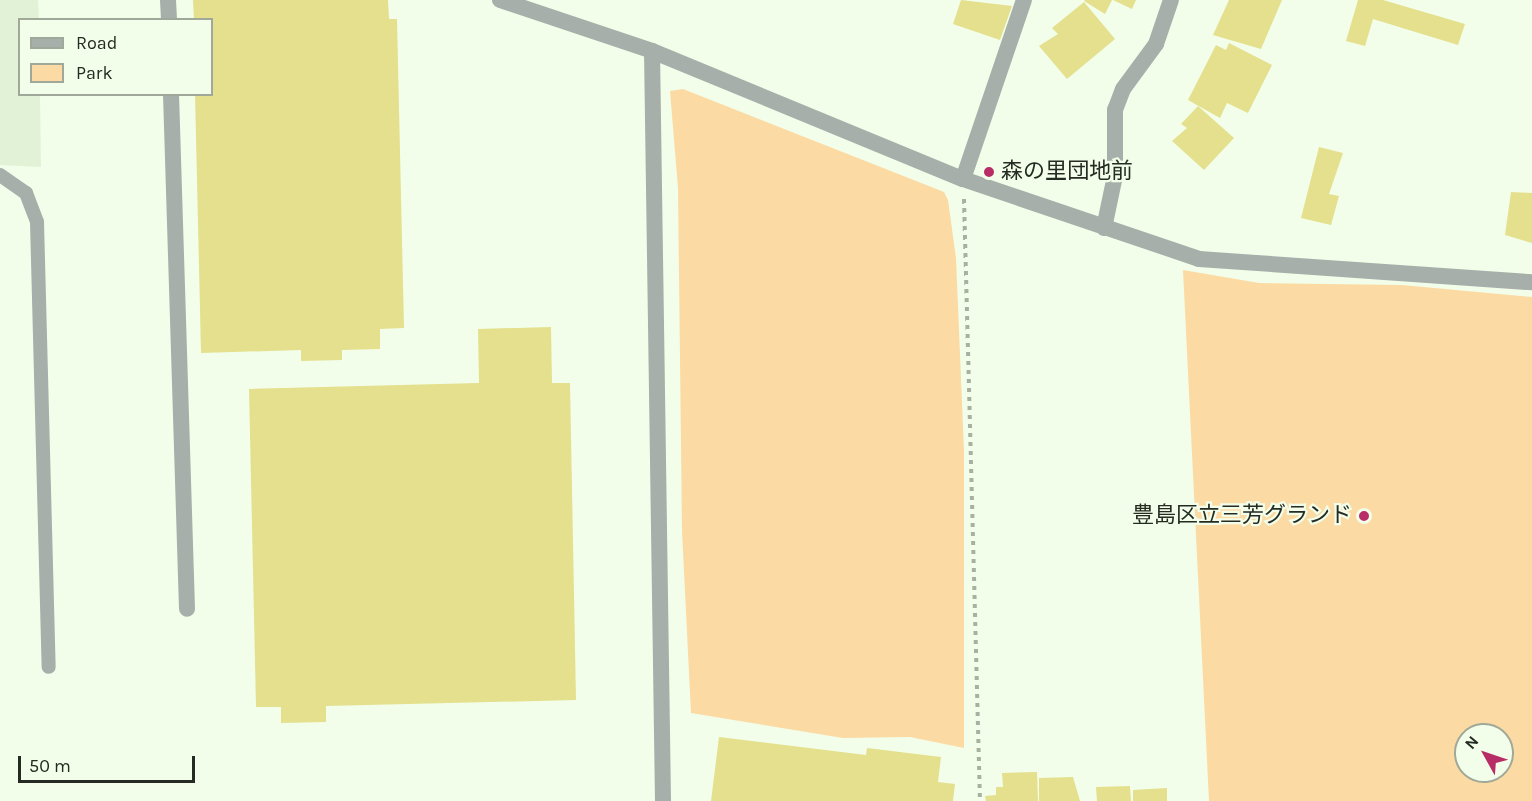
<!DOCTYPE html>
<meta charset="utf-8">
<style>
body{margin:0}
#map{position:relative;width:1532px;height:801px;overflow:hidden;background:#f2fee9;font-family:Karla,"Noto Sans JP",sans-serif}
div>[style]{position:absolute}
.built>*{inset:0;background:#e2f2d7}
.green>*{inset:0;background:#fcdaa3}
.building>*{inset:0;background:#e4e08d}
.path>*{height:4px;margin-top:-2px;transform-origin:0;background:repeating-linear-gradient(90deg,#a8b1a1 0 4.5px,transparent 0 9px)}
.service>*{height:14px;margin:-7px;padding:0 7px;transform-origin:7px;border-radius:7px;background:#a6afa9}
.minor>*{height:16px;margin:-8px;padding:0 8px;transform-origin:8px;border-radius:8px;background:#a6afa9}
.tertiary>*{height:16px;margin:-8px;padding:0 8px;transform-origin:8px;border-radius:8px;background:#a6afa9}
.dots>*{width:16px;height:16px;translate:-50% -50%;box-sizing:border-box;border:3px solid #f2fee9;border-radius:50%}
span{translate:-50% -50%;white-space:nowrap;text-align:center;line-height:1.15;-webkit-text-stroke:4.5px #f2fee9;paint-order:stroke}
.poi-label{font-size:22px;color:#252a22}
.left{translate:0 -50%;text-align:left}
.right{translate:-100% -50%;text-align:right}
.legend{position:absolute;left:18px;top:18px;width:195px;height:78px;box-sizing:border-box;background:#f2fee9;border:2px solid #a0a999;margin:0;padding:8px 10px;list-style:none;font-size:18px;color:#252a22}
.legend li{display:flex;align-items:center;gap:12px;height:30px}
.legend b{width:30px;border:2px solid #a0a999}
.north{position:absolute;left:1454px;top:723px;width:60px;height:60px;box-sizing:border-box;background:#f2fee9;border:2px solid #a0a999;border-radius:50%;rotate:310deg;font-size:16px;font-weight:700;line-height:24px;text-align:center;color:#252a22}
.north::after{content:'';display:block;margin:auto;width:21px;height:27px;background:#b82d66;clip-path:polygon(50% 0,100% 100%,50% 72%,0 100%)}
.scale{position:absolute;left:18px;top:756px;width:177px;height:27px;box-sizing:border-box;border:3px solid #252a22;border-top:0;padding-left:8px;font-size:18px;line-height:21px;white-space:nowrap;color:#252a22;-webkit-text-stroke:4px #f2fee9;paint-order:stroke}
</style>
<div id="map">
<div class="built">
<div style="clip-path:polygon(0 0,38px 0,39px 19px,20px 20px,20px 94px,40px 95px,41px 167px,0 165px)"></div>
</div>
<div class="green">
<div style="clip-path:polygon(683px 89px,944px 192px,948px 200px,956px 258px,964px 451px,964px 748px,910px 737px,843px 738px,691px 713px,682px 531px,678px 188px,670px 91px)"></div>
<div style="clip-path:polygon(evenodd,1183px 270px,1259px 283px,1402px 285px,1532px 297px,1532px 801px,1209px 801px,1183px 270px,1466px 735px,1502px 735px,1502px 771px,1466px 771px,1466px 735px)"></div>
</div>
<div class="building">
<div style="clip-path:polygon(193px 0,388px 0,389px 19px,397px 19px,404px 328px,380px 329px,380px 349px,342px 350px,342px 360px,301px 361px,301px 350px,201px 353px,195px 94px,212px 94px,212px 20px,194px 20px)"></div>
<div style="clip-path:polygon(961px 0,1012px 6px,1000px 40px,953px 24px)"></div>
<div style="clip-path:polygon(1112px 0,1105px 14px,1084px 1px,1085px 0)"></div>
<div style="clip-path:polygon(1113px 0,1136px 0,1132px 9px)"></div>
<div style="clip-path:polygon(1229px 0,1282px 0,1261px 49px,1213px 35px)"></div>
<div style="clip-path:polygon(1358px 0,1383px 0,1465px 24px,1458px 45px,1373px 19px,1365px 46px,1346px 41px)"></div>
<div style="clip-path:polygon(1084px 2px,1115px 39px,1067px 79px,1039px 46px,1058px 34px,1052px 28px)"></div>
<div style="clip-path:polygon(1229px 43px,1272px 65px,1248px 113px,1227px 103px,1220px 118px,1188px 100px,1216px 45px,1226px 50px)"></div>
<div style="clip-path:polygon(1198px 106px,1234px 138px,1204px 170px,1172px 141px,1187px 128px,1181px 124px)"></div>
<div style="clip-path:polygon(1319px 147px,1343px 153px,1329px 194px,1339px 196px,1331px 225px,1301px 218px)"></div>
<div style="clip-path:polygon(1511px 192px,1532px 193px,1532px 243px,1505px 235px)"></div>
<div style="clip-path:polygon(551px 327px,552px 383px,570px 383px,576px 700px,326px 706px,326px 722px,281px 723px,281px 707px,256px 707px,249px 389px,479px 383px,478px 329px)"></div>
<div style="clip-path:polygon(719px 737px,866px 755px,867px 748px,941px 757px,938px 782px,955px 784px,953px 801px,711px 801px)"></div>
<div style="clip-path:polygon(1037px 772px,1038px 801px,986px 801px,985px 796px,996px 795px,996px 787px,1003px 787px,1002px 773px)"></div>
<div style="clip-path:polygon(1073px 777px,1080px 801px,1039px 801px,1039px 778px)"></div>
<div style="clip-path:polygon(1130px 786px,1131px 801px,1097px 801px,1096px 787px)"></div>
<div style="clip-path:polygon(1167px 788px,1167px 801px,1133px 801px,1133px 790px)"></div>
</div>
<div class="path">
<div style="left:964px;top:199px;width:602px;rotate:88.48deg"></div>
</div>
<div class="service">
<div style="left:0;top:175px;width:32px;rotate:35deg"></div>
<div style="left:26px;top:193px;width:31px;rotate:69deg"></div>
<div style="left:37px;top:222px;width:445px;rotate:88.5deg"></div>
</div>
<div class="minor">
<div style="left:168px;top:0;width:20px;rotate:87deg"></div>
<div style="left:171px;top:94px;width:515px;rotate:88.22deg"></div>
<div style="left:963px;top:179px;width:189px;rotate:-71.2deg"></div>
<div style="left:1104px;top:228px;width:53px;rotate:-78.1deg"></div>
<div style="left:1115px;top:176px;width:66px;rotate:-90deg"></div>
<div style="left:1115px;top:110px;width:22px;rotate:-69deg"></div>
<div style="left:1123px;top:89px;width:56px;rotate:-53.7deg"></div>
<div style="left:1156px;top:44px;width:46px;rotate:-71.2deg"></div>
</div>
<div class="tertiary">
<div style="left:500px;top:0;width:160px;rotate:18.5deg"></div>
<div style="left:652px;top:51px;width:336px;rotate:22.4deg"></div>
<div style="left:963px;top:179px;width:249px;rotate:18.7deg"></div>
<div style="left:1199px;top:259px;width:334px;rotate:4deg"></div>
<div style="left:652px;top:51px;width:750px;rotate:89.16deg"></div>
</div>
<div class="dots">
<div style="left:989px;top:172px;background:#b82d66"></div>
<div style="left:1364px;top:516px;background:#b82d66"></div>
</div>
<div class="poi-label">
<span class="left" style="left:1001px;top:172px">森の里団地前</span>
<span class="right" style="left:1352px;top:516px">豊島区立三芳グランド</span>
</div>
<ul class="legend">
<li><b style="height:8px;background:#a6afa9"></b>Road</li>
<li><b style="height:16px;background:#fcdaa3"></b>Park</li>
</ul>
<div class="north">N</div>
<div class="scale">50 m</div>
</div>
